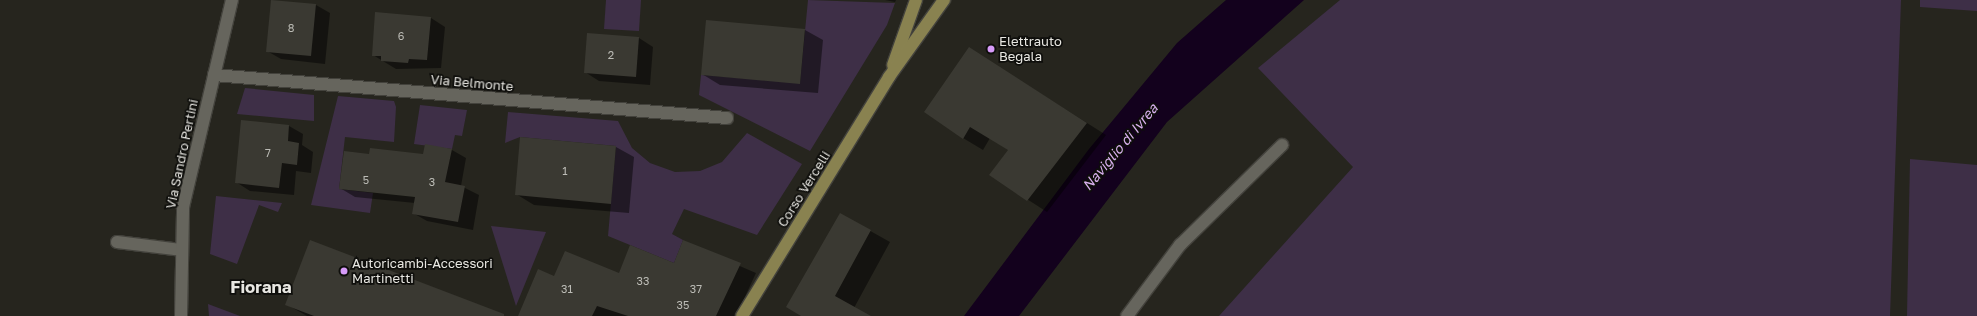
<!DOCTYPE html>
<style>
body{margin:0}
#map{position:relative;width:1977px;height:316px;overflow:hidden;background:#26251e;font-family:"Golos Text",sans-serif}
div>[style]{position:absolute}
.green>*{inset:0;background:#3e2f47}
.water>*{inset:0;background:#13011d}
.shadow>*{inset:0;background:#0007}
.building>*{inset:0;background:#3a3932}
.roads{filter:drop-shadow(1px 0 #43423c) drop-shadow(-1px 0 #43423c) drop-shadow(0 1px #43423c) drop-shadow(0 -1px #43423c)}
.service>*{height:12px;margin:-6px;padding:0 6px;transform-origin:6px;border-radius:6px;background:#66655d}
.minor>*{height:12px;margin:-6px;padding:0 6px;transform-origin:6px;border-radius:6px;background:#66655d}
.primary>*{height:12px;margin:-6px;padding:0 6px;transform-origin:6px;border-radius:6px;background:#898250}
.dots>*{width:11px;height:11px;translate:-50% -50%;box-sizing:border-box;border:2px solid #0e0e0b;border-radius:50%}
span{translate:-50% -50%;white-space:nowrap;text-align:center;line-height:1.15;-webkit-text-stroke:3.5px #0e0e0b;paint-order:stroke}
.number-label{font-size:11px;color:#bcbcb6}
.number-label span{-webkit-text-stroke-width:0}
.poi-label{font-size:13px;color:#e8e7e2}
.left{translate:0 -50%;text-align:left}
.street-label{font-size:13px;color:#e8e7e2}
.water-label{font-size:14px;color:#d8b0ee;font-style:italic}
.district-label{font-size:17px;color:#e8e7e2;font-weight:700}
</style>
<div id="map">
<div class="green">
<div style="clip-path:polygon(606px 0,641px 0,639px 31px,604px 29px)"></div>
<div style="clip-path:polygon(808px 0,895px 3px,887px 25px,810px 151px,699px 95px,701px 75px,800px 83px)"></div>
<div style="clip-path:polygon(1340px 0,1901px 0,1890px 316px,1219px 316px,1353px 167px,1258px 68px)"></div>
<div style="clip-path:polygon(1920px 0,1977px 0,1977px 11px,1920px 7px)"></div>
<div style="clip-path:polygon(245px 88px,314px 95px,314px 121px,237px 114px)"></div>
<div style="clip-path:polygon(338px 96px,394px 101px,396px 107px,394px 142px,345px 137px,339px 189px,373px 193px,370px 213px,311px 205px)"></div>
<div style="clip-path:polygon(420px 105px,467px 110px,462px 136px,455px 135px,452px 149px,414px 144px)"></div>
<div style="clip-path:polygon(508px 112px,618px 121px,632px 148px,650px 163px,675px 172px,700px 171px,722px 162px,747px 133px,802px 164px,757px 235px,684px 209px,672px 234px,683px 240px,674px 263px,608px 236px,616px 146px,520px 137px,505px 143px)"></div>
<div style="clip-path:polygon(1910px 159px,1977px 165px,1977px 316px,1907px 316px)"></div>
<div style="clip-path:polygon(216px 196px,282px 203px,278px 212px,259px 205px,237px 264px,210px 254px)"></div>
<div style="clip-path:polygon(491px 226px,546px 232px,516px 306px)"></div>
<div style="clip-path:polygon(208px 304px,240px 316px,209px 316px)"></div>
</div>
<div class="water">
<div style="clip-path:polygon(1226px 0,1304px 0,1167px 122px,1019px 316px,964px 316px,1089px 149px,1177px 43px)"></div>
</div>
<div class="shadow">
<div style="clip-path:polygon(885px 0,896px 0,895px 2px)"></div>
<div style="clip-path:polygon(316px 5px,330px 13px,325px 64px,281px 59px,267px 51px)"></div>
<div style="clip-path:polygon(431px 18px,445px 27px,441px 68px,396px 69px,373px 55px)"></div>
<div style="clip-path:polygon(805px 30px,823px 40px,818px 93px,720px 85px,702px 74px)"></div>
<div style="clip-path:polygon(588px 35px,639px 38px,653px 47px,650px 85px,599px 81px,585px 72px)"></div>
<div style="clip-path:polygon(970px 49px,1106px 135px,1047px 212px,990px 175px,1009px 150px,990px 138px,983px 150px,963px 138px)"></div>
<div style="clip-path:polygon(289px 126px,303px 134px,302px 145px,313px 152px,311px 173px,296px 171px,294px 195px,250px 191px,236px 182px)"></div>
<div style="clip-path:polygon(426px 145px,452px 150px,466px 158px,461px 186px,479px 195px,473px 230px,427px 221px,413px 213px,415px 203px,355px 197px,340px 188px,370px 155px,424px 155px)"></div>
<div style="clip-path:polygon(616px 147px,634px 157px,629px 213px,534px 205px,516px 194px)"></div>
<div style="clip-path:polygon(840px 214px,890px 242px,854px 308px,869px 316px,803px 316px)"></div>
<div style="clip-path:polygon(684px 242px,756px 273px,736px 316px,552px 316px,555px 277px,619px 275px,675px 264px)"></div>
<div style="clip-path:polygon(286px 304px,490px 316px,307px 316px)"></div>
</div>
<div class="building">
<div style="clip-path:polygon(271px 0,316px 4px,311px 56px,266px 52px)"></div>
<div style="clip-path:polygon(375px 12px,431px 17px,427px 60px,409px 59px,408px 63px,381px 61px,381px 56px,372px 56px)"></div>
<div style="clip-path:polygon(706px 20px,805px 29px,800px 84px,701px 75px)"></div>
<div style="clip-path:polygon(587px 33px,639px 37px,636px 77px,584px 73px)"></div>
<div style="clip-path:polygon(969px 47px,1087px 123px,1027px 201px,989px 175px,1008px 150px,970px 127px,963px 139px,924px 112px)"></div>
<div style="clip-path:polygon(241px 120px,289px 125px,288px 141px,299px 143px,297px 165px,282px 163px,279px 188px,235px 183px)"></div>
<div style="clip-path:polygon(520px 137px,616px 146px,611px 204px,515px 195px)"></div>
<div style="clip-path:polygon(425px 144px,452px 149px,445px 182px,465px 186px,458px 222px,412px 214px,415px 197px,339px 189px,344px 151px,369px 154px,370px 148px,423px 154px)"></div>
<div style="clip-path:polygon(840px 213px,871px 230px,835px 296px,871px 316px,801px 316px,786px 307px)"></div>
<div style="clip-path:polygon(310px 240px,504px 314px,504px 316px,314px 316px,285px 305px)"></div>
<div style="clip-path:polygon(683px 240px,741px 263px,716px 316px,628px 316px,597px 306px,592px 316px,518px 316px,538px 269px,554px 276px,565px 251px,619px 273px,630px 245px,674px 263px)"></div>
</div>
<div class="roads">
<div class="service">
<div style="left:117px;top:242px;width:64px;rotate:7.1deg"></div>
<div style="left:1127px;top:316px;width:89px;rotate:-53.3deg"></div>
<div style="left:1180px;top:245px;width:143px;rotate:-44.4deg"></div>
</div>
<div class="minor">
<div style="left:214px;top:75px;width:515px;rotate:4.79deg"></div>
<div style="left:181px;top:316px;width:109px;rotate:-88.9deg"></div>
<div style="left:183px;top:207px;width:213px;rotate:-76.7deg"></div>
</div>
<div class="primary">
<div style="left:893px;top:65px;width:69px;rotate:-70.5deg"></div>
<div style="left:742px;top:316px;width:281px;rotate:-58.4deg"></div>
<div style="left:889px;top:77px;width:95px;rotate:-54.5deg"></div>
</div>
</div>
<div class="dots">
<div style="left:991px;top:49px;background:#d79bf9"></div>
<div style="left:344px;top:271px;background:#d79bf9"></div>
</div>
<div class="number-label">
<span style="left:291px;top:28px">8</span>
<span style="left:401px;top:36px">6</span>
<span style="left:611px;top:55px">2</span>
<span style="left:268px;top:153px">7</span>
<span style="left:565px;top:171px">1</span>
<span style="left:366px;top:180px">5</span>
<span style="left:432px;top:182px">3</span>
<span style="left:643px;top:281px">33</span>
<span style="left:567px;top:289px">31</span>
<span style="left:696px;top:289px">37</span>
<span style="left:683px;top:305px">35</span>
</div>
<div class="poi-label">
<span class="left" style="left:999px;top:49px">Elettrauto<br>Begala</span>
<span class="left" style="left:352px;top:271px">Autoricambi-Accessori<br>Martinetti</span>
</div>
<div class="street-label">
<span style="left:472px;top:83px;rotate:5deg">Via Belmonte</span>
<span style="left:182px;top:154px;rotate:-78deg">Via Sandro Pertini</span>
<span style="left:804px;top:189px;rotate:-58deg">Corso Vercelli</span>
</div>
<div class="water-label">
<span style="left:1120px;top:147px;rotate:-50deg">Naviglio di Ivrea</span>
</div>
<div class="district-label">
<span style="left:261px;top:287px">Fiorana</span>
</div>
</div>
